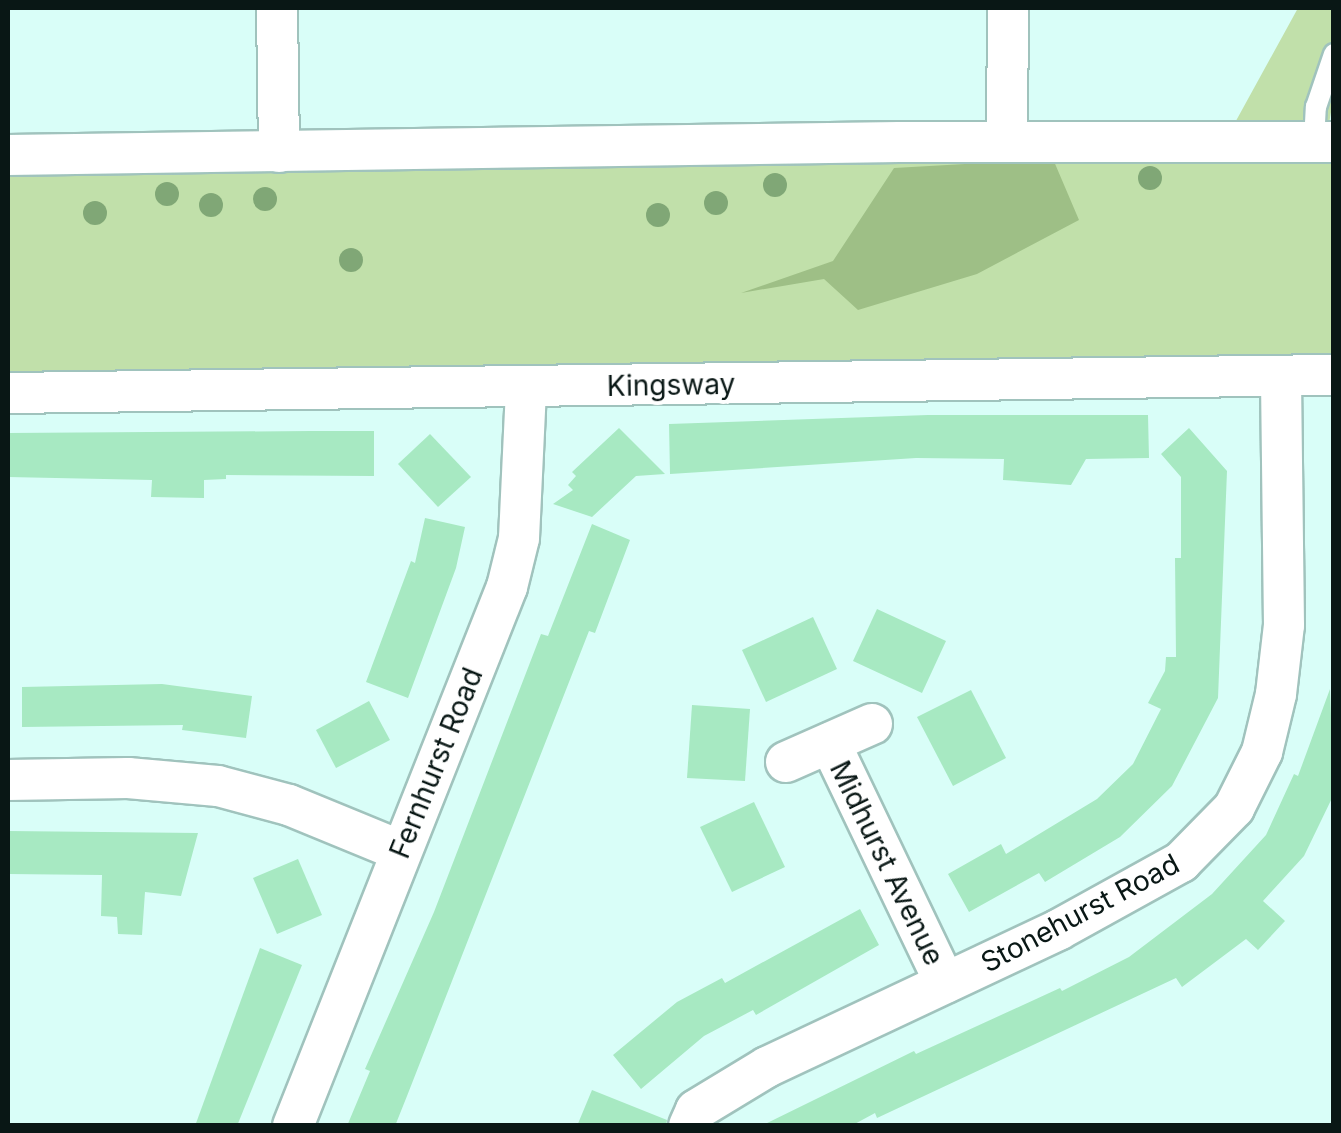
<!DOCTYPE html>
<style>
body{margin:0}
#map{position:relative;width:1341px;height:1133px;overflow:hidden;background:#d9fef8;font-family:Inter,sans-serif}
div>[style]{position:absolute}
.green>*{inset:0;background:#c1e0aa}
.forest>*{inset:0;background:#9ebf86}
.building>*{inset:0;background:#a7e9c2}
.roads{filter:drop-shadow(2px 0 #a0c3bd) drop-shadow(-2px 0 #a0c3bd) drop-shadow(0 2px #a0c3bd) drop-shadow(0 -2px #a0c3bd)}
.service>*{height:20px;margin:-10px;padding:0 10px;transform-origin:10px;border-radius:10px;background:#fff}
.minor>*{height:40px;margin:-20px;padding:0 20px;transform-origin:20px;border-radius:20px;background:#fff}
.trees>*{width:24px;height:24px;margin:-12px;border-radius:50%;background:#80a776}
span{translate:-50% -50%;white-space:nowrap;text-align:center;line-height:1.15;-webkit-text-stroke:8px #fff;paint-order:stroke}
.street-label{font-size:28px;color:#091715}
.frame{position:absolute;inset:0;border:10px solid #091715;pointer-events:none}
</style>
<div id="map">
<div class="green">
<div style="clip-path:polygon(1298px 8px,1333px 8px,1333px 109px,1332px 106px,1326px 142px,1226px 139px)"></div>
<div style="clip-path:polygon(1333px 157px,1333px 364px,8px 378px,8px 171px)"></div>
</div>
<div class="forest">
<div style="clip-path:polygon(1053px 159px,1079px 220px,977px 274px,858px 310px,824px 279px,741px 293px,833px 261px,894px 168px)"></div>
</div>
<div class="building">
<div style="clip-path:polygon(928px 415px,1148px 415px,1149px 458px,1086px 459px,1071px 485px,1003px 480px,1004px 459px,916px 458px,670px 474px,669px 424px)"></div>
<div style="clip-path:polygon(619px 428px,665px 474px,636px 476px,592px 517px,553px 504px,573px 490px,568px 485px,576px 476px,572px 472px)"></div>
<div style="clip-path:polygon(1189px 428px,1227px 471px,1218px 698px,1172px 786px,1120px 837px,1045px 882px,1039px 873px,969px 912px,948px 874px,1001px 844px,1006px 854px,1097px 799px,1133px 764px,1161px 709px,1148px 703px,1165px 671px,1166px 657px,1176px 657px,1175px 558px,1181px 558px,1181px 477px,1161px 454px)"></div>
<div style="clip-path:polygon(312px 431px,374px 431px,374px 476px,226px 475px,226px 479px,204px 480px,204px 498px,151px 497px,152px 480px,8px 477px,8px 433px)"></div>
<div style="clip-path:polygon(430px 434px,471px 477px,438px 507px,398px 464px)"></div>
<div style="clip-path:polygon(425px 518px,465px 527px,456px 568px,408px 698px,366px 682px,411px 561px,415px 563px)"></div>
<div style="clip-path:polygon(592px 524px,630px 540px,595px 633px,589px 631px,407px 1096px,395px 1126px,347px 1126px,370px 1071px,365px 1069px,434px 912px,541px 634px,548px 636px)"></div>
<div style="clip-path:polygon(877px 609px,946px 641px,922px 693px,853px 661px)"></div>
<div style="clip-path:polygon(813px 617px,837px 669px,766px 702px,742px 650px)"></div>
<div style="clip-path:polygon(162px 684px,252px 696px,246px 738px,182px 730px,183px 725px,22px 727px,22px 687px)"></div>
<div style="clip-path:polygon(1330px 689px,1334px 794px,1304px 856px,1263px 901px,1285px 921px,1258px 950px,1246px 939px,1182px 987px,1176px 978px,877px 1118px,875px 1113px,851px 1126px,761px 1126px,914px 1051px,916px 1054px,1060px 988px,1062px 991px,1129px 957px,1212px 894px,1266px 835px,1294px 774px,1298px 776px)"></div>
<div style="clip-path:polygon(971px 690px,1006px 758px,953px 786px,917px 717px)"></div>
<div style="clip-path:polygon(369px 701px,390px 740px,336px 768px,316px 730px)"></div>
<div style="clip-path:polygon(692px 705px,750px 709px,745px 781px,687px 778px)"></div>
<div style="clip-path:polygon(754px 802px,785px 867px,732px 892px,700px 827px)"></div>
<div style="clip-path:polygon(8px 831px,198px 833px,181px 896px,145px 892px,142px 935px,118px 934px,117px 917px,101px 916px,102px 875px,8px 874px)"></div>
<div style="clip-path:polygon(298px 859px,322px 915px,277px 934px,253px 878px)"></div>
<div style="clip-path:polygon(860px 909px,879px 945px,756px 1015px,753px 1010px,704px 1036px,641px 1089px,613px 1055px,677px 1002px,722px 978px,725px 983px)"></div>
<div style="clip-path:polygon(260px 948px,302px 965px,237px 1126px,195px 1126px)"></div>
<div style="clip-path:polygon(592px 1090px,667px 1120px,666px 1126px,577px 1126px)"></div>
</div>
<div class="roads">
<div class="service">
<div style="left:1314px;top:142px;width:35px;rotate:-87deg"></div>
<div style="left:1316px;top:107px;width:56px;rotate:-71.2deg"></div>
</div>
<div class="minor">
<div style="left:277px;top:8px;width:144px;rotate:89.2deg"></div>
<div style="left:1007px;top:142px;width:134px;rotate:-89.6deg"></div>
<div style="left:8px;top:155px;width:891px;rotate:-0.84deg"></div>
<div style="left:899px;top:142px;width:435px"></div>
<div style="left:8px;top:393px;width:1326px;rotate:-0.78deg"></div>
<div style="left:830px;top:743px;width:266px;rotate:64.4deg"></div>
<div style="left:786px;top:762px;width:94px;rotate:-23.8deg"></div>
<div style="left:8px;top:780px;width:120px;rotate:-1deg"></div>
<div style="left:128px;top:778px;width:90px;rotate:5.1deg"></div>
<div style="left:218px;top:786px;width:73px;rotate:15deg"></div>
<div style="left:289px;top:805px;width:121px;rotate:22.3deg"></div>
<div style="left:293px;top:1126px;width:580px;rotate:-68.35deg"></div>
<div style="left:507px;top:587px;width:50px;rotate:-76.2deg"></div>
<div style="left:519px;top:538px;width:150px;rotate:-87.3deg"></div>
<div style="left:689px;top:1126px;width:17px;rotate:-66deg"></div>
<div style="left:696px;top:1110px;width:83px;rotate:-31.2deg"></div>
<div style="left:767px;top:1067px;width:322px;rotate:-25.2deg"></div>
<div style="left:1058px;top:930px;width:141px;rotate:-28.9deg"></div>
<div style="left:1181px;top:862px;width:76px;rotate:-45.5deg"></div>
<div style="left:1234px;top:808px;width:63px;rotate:-63.4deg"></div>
<div style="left:1262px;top:752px;width:60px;rotate:-76.4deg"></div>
<div style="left:1276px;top:694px;width:69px;rotate:-83.4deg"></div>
<div style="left:1284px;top:625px;width:249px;rotate:-90.7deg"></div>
</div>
</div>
<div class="trees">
<div style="left:1150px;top:178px"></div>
<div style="left:775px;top:185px"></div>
<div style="left:167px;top:194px"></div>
<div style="left:265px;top:199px"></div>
<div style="left:716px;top:203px"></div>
<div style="left:211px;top:205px"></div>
<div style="left:95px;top:213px"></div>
<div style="left:658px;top:215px"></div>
<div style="left:351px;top:260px"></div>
</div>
<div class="street-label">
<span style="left:671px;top:385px;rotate:-1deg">Kingsway</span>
<span style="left:436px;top:763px;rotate:-68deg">Fernhurst Road</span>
<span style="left:887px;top:863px;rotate:64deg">Midhurst Avenue</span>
<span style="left:1080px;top:913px;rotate:-28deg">Stonehurst Road</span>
</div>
<div class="frame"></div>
</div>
